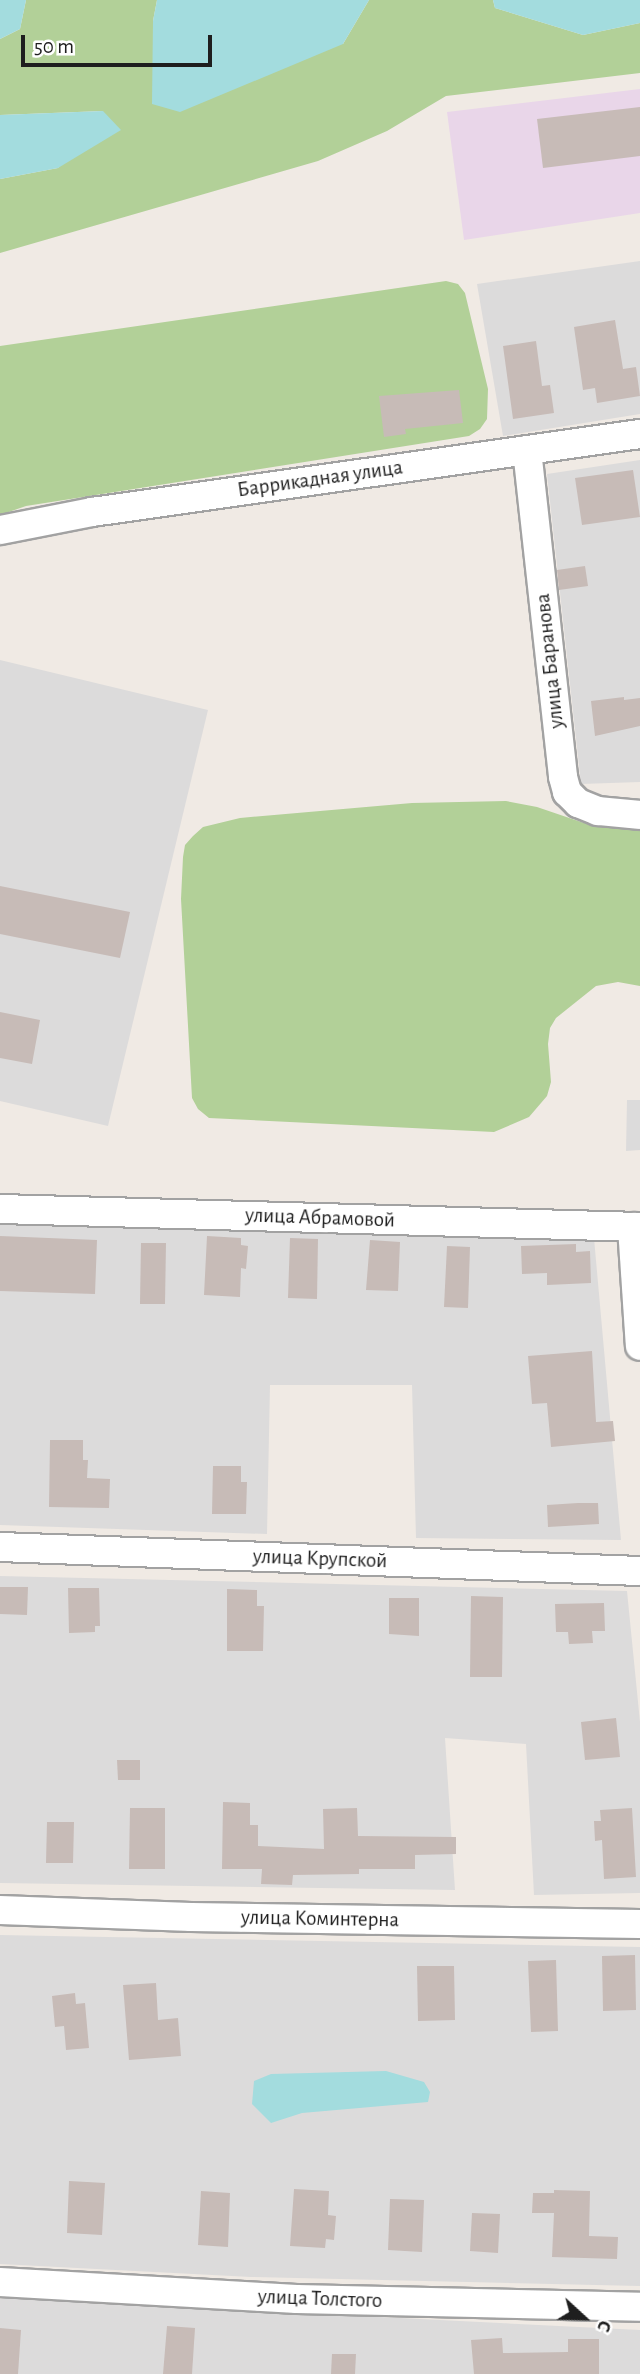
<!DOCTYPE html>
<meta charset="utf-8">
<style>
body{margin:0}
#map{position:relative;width:640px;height:2374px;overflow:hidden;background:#f0eae4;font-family:"Alegreya Sans",sans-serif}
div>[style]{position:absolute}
.residential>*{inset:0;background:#dcdbdb}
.industrial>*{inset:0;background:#e9d6e9}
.forest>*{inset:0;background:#b2d098}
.water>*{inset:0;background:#a3dcde}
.building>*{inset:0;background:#c7bbb7}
.roads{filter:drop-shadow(2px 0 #a2a2a2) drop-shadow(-2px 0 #a2a2a2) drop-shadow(0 2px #a2a2a2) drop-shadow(0 -2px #a2a2a2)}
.minor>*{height:28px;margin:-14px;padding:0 14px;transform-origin:14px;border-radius:14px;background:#fff}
span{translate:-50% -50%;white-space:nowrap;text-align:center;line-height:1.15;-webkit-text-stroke:7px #fff;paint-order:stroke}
.street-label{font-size:21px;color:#1e1e1e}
.north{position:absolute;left:549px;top:2283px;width:70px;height:70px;-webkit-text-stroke:5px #fff;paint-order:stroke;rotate:112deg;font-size:19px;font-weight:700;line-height:28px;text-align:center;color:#1e1e1e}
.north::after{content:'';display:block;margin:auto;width:24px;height:32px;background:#1e1e1e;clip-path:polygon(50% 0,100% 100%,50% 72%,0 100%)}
.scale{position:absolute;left:21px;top:35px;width:191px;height:32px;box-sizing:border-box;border:4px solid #1e1e1e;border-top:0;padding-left:9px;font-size:21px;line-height:24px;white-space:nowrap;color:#1e1e1e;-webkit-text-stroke:5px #fff;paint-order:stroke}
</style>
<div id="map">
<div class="residential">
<div style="clip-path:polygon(640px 261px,640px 414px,503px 436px,477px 284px)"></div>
<div style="clip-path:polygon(640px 460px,640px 782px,581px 784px,547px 474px)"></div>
<div style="clip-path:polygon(0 660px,208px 710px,108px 1126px,0 1101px)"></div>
<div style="clip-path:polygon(627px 1100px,640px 1100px,640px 1150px,626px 1151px)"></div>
<div style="clip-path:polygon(0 1224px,594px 1238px,621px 1540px,416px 1538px,412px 1385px,270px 1385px,267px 1534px,0 1525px)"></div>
<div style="clip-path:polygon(0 1576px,627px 1591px,640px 1722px,640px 1893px,534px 1895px,526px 1744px,445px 1738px,455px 1890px,0 1883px)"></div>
<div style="clip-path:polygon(0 1935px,640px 1947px,640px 2286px,251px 2277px,0 2264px)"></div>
<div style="clip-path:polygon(0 2298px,640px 2330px,640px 2374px,0 2374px)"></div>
</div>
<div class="industrial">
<div style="clip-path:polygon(640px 89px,640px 213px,464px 240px,447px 112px)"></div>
</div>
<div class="forest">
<div style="clip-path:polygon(26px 0,157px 0,153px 21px,343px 44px,369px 0,493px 0,495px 8px,583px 35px,640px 23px,640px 73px,446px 96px,387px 131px,318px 161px,0 253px,0 179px,58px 168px,103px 111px,0 115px,0 39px,20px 29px)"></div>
<div style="clip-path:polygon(446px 281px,458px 284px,465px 293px,488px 389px,487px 419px,480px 429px,469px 436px,26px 506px,0 515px,0 346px)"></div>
<div style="clip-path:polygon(506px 801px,537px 807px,584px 823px,640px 828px,640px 986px,618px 982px,596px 986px,556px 1018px,550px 1028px,548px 1044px,551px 1082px,547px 1096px,529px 1117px,494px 1132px,209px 1118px,198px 1109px,192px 1098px,181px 899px,183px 857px,185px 845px,193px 836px,203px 827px,240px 818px,412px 803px)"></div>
</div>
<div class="water">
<div style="clip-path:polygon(0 0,26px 0,20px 29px,0 39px)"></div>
<div style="clip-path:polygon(157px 0,369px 0,343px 44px,180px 112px,152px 104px,153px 21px)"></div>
<div style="clip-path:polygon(493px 0,640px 0,640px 23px,583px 35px,495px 8px)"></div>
<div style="clip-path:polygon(103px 111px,121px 130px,58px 168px,0 179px,0 115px)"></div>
<div style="clip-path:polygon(386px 2071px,424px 2082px,430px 2092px,428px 2102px,302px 2113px,271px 2123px,252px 2104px,254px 2081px,271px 2074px)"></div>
</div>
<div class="building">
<div style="clip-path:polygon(640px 107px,640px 156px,543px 168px,537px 119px)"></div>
<div style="clip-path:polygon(615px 320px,623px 369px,636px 367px,640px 396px,597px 403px,595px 388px,583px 390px,574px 327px)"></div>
<div style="clip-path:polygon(536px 341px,542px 386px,550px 385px,554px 413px,513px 419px,503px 346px)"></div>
<div style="clip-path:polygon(459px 390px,463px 423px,405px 429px,406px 434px,384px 437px,379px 396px)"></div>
<div style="clip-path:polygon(633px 470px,640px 517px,582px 525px,575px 478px)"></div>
<div style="clip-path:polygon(585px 566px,588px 586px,559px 590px,557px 570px)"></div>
<div style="clip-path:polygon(624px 697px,624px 700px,640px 698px,640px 726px,595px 736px,591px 701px)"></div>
<div style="clip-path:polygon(0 886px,130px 912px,120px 958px,0 934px)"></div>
<div style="clip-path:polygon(0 1012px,40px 1020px,32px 1064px,0 1058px)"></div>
<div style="clip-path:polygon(0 1236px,97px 1240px,95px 1294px,0 1291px)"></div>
<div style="clip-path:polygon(207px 1236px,241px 1238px,241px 1245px,248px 1246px,246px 1269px,241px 1268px,240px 1297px,204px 1295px)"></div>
<div style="clip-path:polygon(290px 1238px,318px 1239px,317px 1299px,288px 1298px)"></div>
<div style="clip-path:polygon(370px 1240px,400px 1242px,398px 1291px,366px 1290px)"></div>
<div style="clip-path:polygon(141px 1243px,166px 1243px,165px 1304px,140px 1304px)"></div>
<div style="clip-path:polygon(576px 1244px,576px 1252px,590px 1251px,591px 1283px,547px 1285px,547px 1273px,522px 1274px,521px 1246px)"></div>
<div style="clip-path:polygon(447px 1246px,470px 1247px,468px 1308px,444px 1307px)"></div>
<div style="clip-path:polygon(592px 1351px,596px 1422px,613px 1421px,615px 1441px,551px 1447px,547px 1403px,532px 1404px,528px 1356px)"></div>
<div style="clip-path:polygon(50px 1440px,83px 1440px,83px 1460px,88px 1460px,87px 1478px,110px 1479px,109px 1508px,49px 1507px)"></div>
<div style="clip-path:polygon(213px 1466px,241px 1466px,241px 1482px,247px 1482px,246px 1514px,212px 1514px)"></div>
<div style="clip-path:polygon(578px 1503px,598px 1503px,599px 1524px,548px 1527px,547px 1505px)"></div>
<div style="clip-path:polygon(0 1587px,28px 1587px,27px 1615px,0 1614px)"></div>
<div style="clip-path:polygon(68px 1588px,99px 1588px,100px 1626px,95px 1626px,95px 1632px,69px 1633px)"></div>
<div style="clip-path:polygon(227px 1589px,257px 1590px,257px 1606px,264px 1606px,263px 1651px,227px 1651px)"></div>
<div style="clip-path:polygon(471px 1596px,503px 1597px,502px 1677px,470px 1677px)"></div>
<div style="clip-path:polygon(389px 1598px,419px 1598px,419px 1636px,389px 1634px)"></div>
<div style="clip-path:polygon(604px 1603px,605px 1631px,592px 1631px,593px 1643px,569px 1644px,568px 1632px,556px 1632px,555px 1604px)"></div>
<div style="clip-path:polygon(616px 1718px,620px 1757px,585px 1760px,581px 1722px)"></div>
<div style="clip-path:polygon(117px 1760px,140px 1760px,140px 1780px,118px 1780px)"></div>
<div style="clip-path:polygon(223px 1802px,250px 1803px,250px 1825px,258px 1825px,258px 1846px,324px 1849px,323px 1809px,357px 1808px,358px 1836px,456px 1837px,456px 1854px,415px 1855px,415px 1869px,359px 1869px,359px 1874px,293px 1875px,292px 1885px,261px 1884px,262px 1869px,222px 1869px)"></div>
<div style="clip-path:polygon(130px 1808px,165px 1808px,165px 1869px,129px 1869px)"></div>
<div style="clip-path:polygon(632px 1808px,636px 1877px,604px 1879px,602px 1840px,595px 1841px,594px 1821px,601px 1821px,600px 1810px)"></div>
<div style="clip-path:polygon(47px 1822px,74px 1822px,73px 1863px,46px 1863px)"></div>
<div style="clip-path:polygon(635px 1955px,636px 2010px,603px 2011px,602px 1956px)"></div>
<div style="clip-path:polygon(556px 1960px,558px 2031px,531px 2032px,528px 1961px)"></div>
<div style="clip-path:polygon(417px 1966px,454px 1966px,455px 2020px,418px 2021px)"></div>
<div style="clip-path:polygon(156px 1983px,158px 2020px,178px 2018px,181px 2056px,129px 2060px,123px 1985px)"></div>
<div style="clip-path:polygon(75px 1993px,76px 2004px,85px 2003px,89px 2048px,66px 2050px,64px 2026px,55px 2027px,52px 1996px)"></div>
<div style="clip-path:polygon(69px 2181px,105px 2183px,102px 2235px,67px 2233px)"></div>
<div style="clip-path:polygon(294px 2189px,329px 2191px,328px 2215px,336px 2216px,334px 2240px,326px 2239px,325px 2248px,290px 2246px)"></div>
<div style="clip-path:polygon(554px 2190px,590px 2191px,589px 2236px,618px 2237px,617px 2259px,552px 2257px,554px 2213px,532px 2213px,533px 2193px,554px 2193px)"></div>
<div style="clip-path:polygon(201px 2191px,230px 2193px,228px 2247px,198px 2245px)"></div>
<div style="clip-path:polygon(390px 2199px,424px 2200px,422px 2252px,388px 2250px)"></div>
<div style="clip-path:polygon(472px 2213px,500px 2214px,498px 2253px,470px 2251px)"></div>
<div style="clip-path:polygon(167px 2326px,195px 2328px,192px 2374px,163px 2374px)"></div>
<div style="clip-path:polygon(0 2328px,21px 2330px,18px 2374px,0 2374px)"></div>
<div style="clip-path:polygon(502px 2338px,503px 2353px,568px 2352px,568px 2339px,599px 2339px,599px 2374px,474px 2374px,471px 2340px)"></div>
<div style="clip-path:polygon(332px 2354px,356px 2354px,355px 2374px,331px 2374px)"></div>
</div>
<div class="roads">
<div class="minor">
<div style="left:527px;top:450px;width:329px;rotate:83.7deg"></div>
<div style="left:563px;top:777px;width:16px;rotate:75deg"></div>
<div style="left:567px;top:792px;width:16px;rotate:45deg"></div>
<div style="left:578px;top:803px;width:22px;rotate:22deg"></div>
<div style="left:598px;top:811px;width:42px;rotate:5.4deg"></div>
<div style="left:0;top:530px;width:94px;rotate:-11.1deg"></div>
<div style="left:92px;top:512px;width:554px;rotate:-8.1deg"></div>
<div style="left:0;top:1209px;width:640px;rotate:1.61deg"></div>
<div style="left:632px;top:1227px;width:119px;rotate:86.2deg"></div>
<div style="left:0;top:1547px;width:640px;rotate:2.15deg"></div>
<div style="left:0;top:1910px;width:191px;rotate:2.1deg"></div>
<div style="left:191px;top:1917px;width:449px;rotate:0.9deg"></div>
<div style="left:0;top:2282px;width:297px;rotate:3.3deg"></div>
<div style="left:297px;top:2299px;width:343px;rotate:1.3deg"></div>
</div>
</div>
<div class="street-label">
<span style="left:320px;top:479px;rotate:-8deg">Баррикадная улица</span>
<span style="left:550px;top:661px;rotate:-96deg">улица Баранова</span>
<span style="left:320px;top:1218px;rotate:2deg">улица Абрамовой</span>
<span style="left:320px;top:1559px;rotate:2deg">улица Крупской</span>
<span style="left:320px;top:1919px;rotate:1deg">улица Коминтерна</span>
<span style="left:320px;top:2299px;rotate:2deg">улица Толстого</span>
</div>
<div class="north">С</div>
<div class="scale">50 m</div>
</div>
